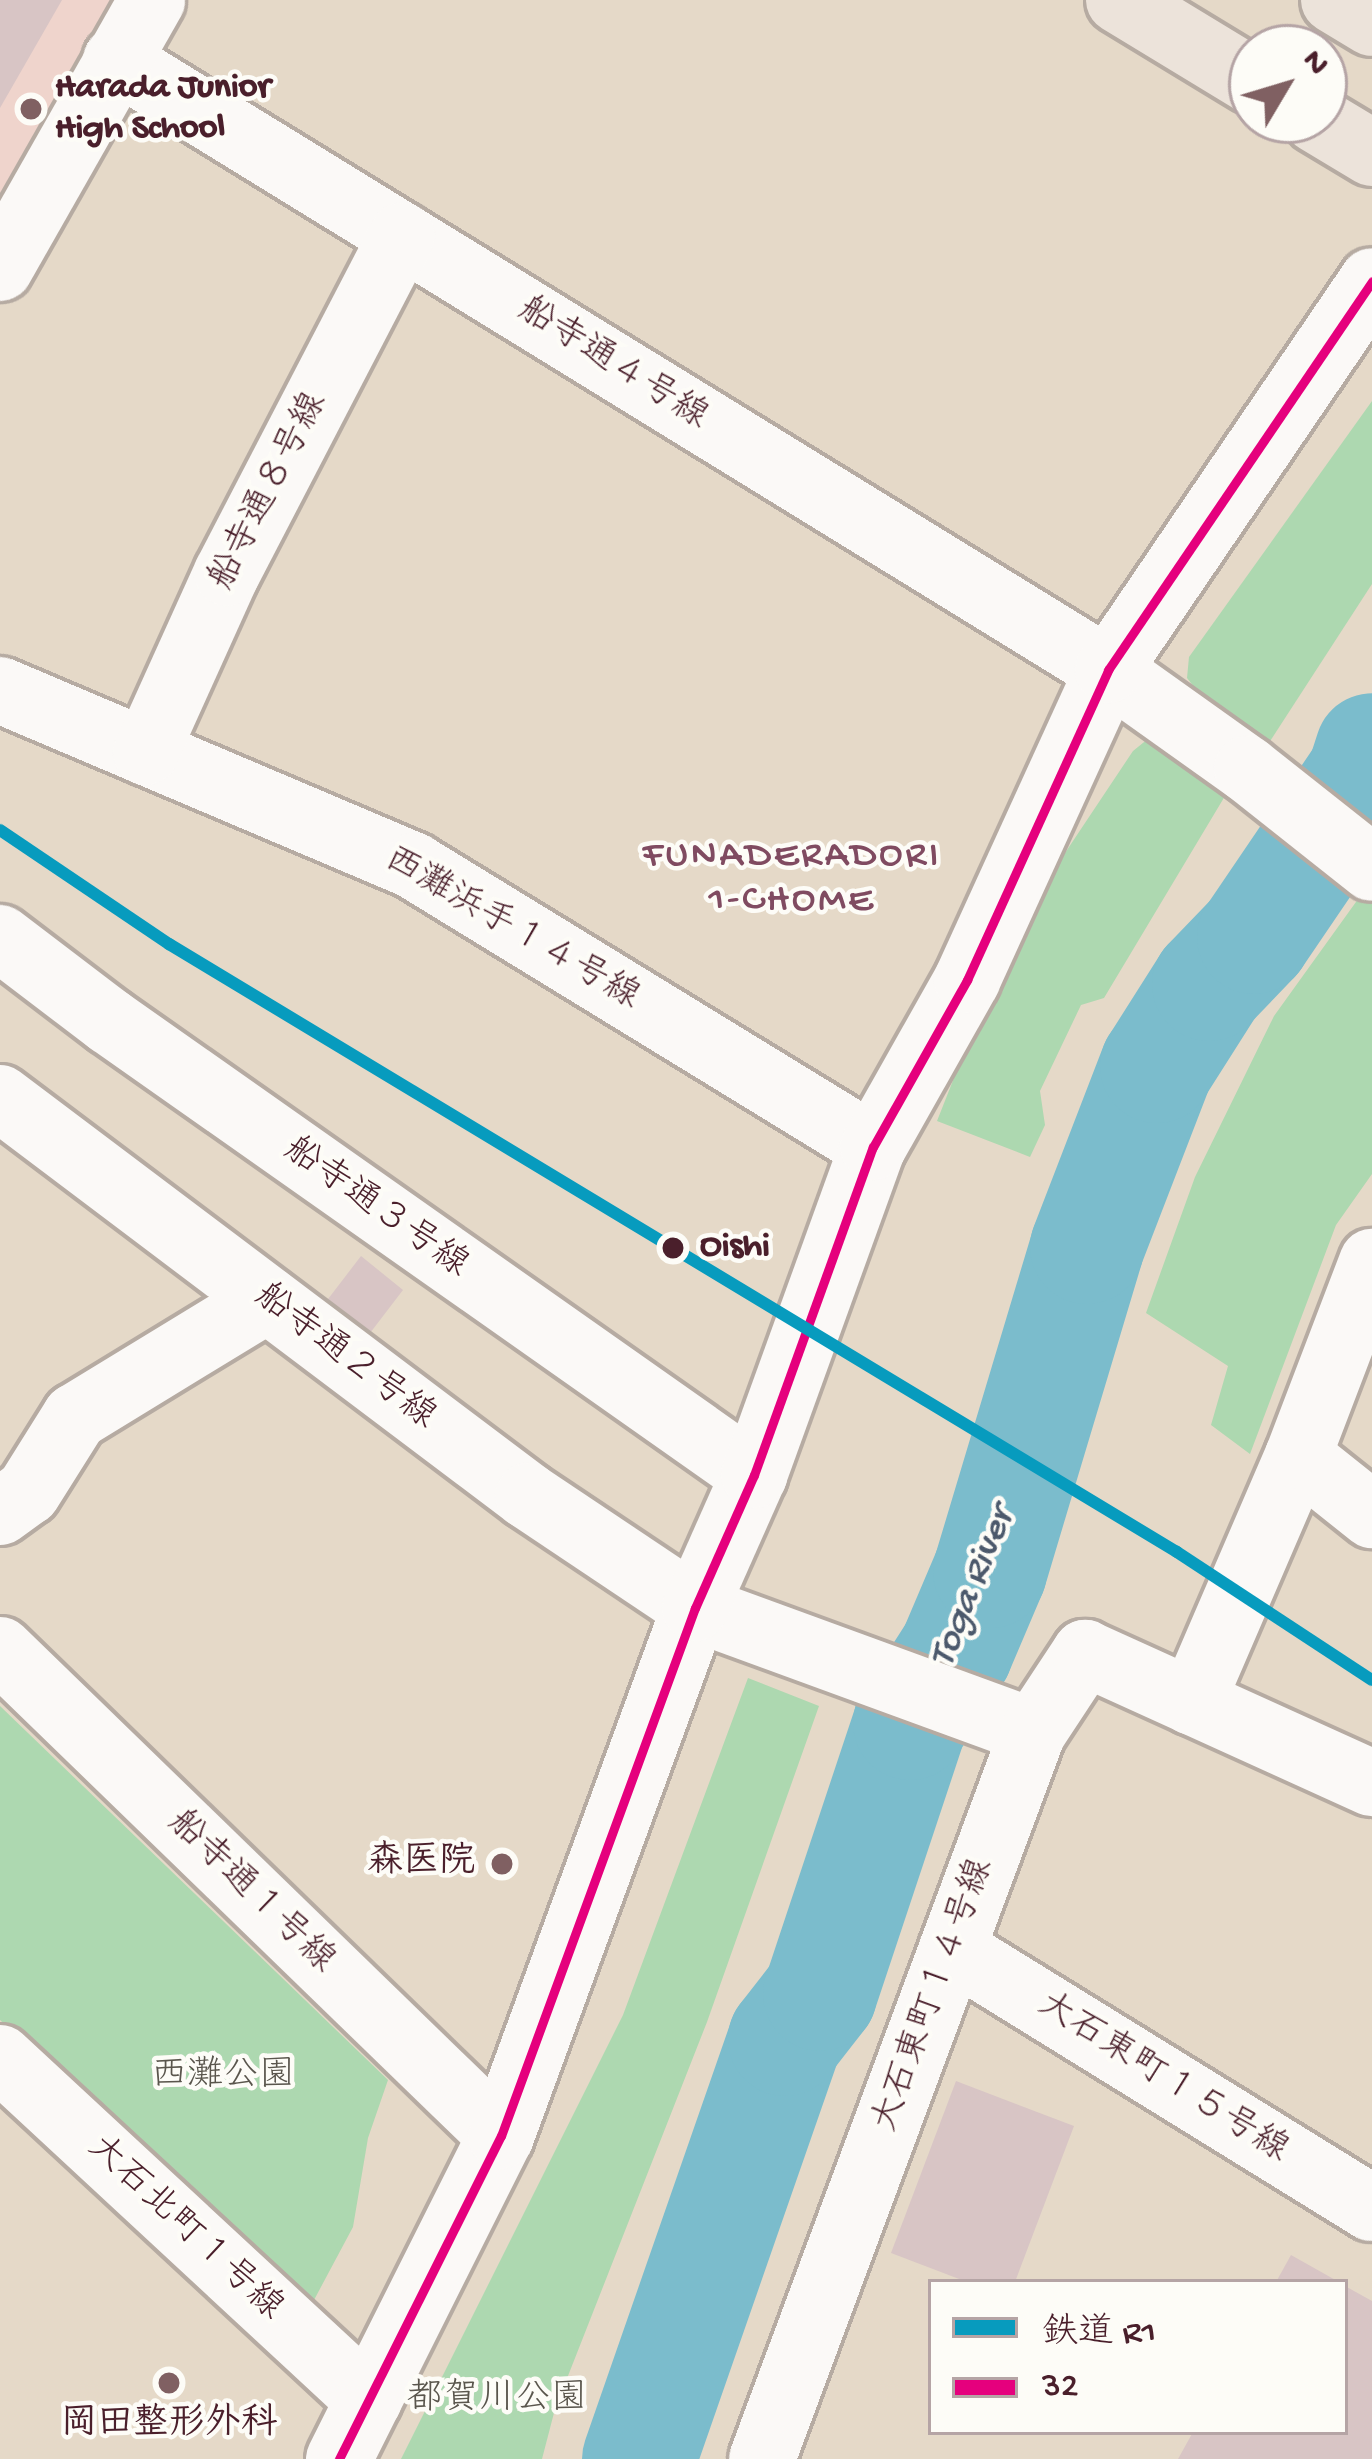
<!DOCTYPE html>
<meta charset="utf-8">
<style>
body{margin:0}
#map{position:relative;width:1372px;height:2459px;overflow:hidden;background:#e5d9c8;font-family:"Gochi Hand","Klee One",sans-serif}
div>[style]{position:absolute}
.built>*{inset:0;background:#efd4cc}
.green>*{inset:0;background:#add8b0}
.river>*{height:114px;margin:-57px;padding:0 57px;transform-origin:57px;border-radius:57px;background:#7bbccc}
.building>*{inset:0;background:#d8c5c5}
.roads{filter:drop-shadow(3px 0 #b6aba2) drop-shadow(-3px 0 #b6aba2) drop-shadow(0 3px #b6aba2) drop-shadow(0 -3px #b6aba2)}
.minor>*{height:66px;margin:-33px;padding:0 33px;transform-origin:33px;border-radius:33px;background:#fbf9f7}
.highway>*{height:66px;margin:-33px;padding:0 33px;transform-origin:33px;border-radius:33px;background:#ece3da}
.bus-1>*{height:9px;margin:-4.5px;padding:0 4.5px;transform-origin:4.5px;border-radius:4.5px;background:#e5007d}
.rail-1>*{height:12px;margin:-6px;padding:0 6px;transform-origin:6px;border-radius:6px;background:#079bbe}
.dots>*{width:33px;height:33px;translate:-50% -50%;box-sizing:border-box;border:6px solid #fdfcf7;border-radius:50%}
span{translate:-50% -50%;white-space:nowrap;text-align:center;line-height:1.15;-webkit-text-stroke:9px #fdfcf7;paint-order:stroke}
.poi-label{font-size:36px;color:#4a1f2b;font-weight:700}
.left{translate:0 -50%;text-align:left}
.right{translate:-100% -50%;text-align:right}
.street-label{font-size:36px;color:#4a1f2b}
.stop-label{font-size:36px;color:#4a1f2b;font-weight:700}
.park-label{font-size:36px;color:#5a564d}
.neighbourhood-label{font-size:39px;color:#804b61;letter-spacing:3px}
.water-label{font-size:39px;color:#4c596c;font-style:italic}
.legend{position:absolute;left:928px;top:2279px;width:420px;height:156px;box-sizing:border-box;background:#fdfcf7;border:3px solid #b5a4a5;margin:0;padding:15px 21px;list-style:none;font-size:36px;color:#4a1f2b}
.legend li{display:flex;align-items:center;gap:24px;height:60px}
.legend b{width:60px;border:3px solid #b5a4a5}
.north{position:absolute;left:1228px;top:24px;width:120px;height:120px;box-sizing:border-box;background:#fdfcf7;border:3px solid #b5a4a5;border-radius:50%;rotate:52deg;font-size:33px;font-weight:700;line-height:48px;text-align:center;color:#4a1f2b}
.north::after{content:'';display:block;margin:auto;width:42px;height:54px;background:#806062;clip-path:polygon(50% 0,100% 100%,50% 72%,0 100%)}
</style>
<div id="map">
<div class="built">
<div style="clip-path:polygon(0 0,123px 0,0 218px)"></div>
</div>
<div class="green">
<div style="clip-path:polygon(1372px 401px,1372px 584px,1267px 746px,1205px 701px,1187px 678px,1189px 657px)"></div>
<div style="clip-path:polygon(1154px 734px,1234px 781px,1104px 998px,1081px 1005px,1040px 1091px,1045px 1125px,1030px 1157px,937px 1121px,967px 1045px,1051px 874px,1133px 751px)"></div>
<div style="clip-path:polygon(1361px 895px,1372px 903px,1372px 1174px,1336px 1225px,1250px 1454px,1211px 1425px,1228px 1366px,1146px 1313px,1195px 1177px,1274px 1016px)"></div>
<div style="clip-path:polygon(748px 1678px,819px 1706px,707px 2022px,555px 2409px,542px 2459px,401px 2459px,623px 2015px)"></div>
<div style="clip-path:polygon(0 1706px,388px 2080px,368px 2138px,353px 2227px,306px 2315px,0 2020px)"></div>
</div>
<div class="river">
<div style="left:639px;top:2459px;width:445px;rotate:-70.8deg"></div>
<div style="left:785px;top:2039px;width:57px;rotate:-52.1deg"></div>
<div style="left:820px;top:1994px;width:286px;rotate:-71.6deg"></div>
<div style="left:910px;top:1723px;width:85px;rotate:-57.4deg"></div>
<div style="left:956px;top:1651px;width:87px;rotate:-67deg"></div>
<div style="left:990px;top:1571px;width:338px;rotate:-73.3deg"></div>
<div style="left:1087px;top:1247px;width:194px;rotate:-68.9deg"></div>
<div style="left:1157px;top:1066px;width:97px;rotate:-57.6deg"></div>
<div style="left:1209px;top:984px;width:65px;rotate:-46.2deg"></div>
<div style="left:1254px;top:937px;width:196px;rotate:-55.8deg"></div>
<div style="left:1364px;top:775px;width:26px;rotate:-72deg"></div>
</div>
<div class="building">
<div style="clip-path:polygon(0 0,62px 0,0 108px)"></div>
<div style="clip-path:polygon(361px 1256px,403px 1290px,367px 1337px,325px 1303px)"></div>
<div style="clip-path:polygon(956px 2081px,1074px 2126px,1015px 2282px,967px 2282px,891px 2253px)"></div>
<div style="clip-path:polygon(1291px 2255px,1339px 2282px,1276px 2282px)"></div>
<div style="clip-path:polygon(1345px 2286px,1372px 2301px,1372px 2459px,1178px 2459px,1193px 2432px,1345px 2432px)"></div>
</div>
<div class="roads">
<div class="minor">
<div style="left:116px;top:60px;width:1165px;rotate:31.59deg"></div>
<div style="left:1108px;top:670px;width:171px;rotate:35.5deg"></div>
<div style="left:1247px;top:769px;width:159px;rotate:38.4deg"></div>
<div style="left:0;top:268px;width:308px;rotate:-60.4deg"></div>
<div style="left:0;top:690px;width:450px;rotate:23deg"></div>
<div style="left:414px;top:866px;width:538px;rotate:31.47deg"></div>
<div style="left:146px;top:752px;width:196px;rotate:-65.7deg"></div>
<div style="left:227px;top:573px;width:380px;rotate:-62.6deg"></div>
<div style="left:0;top:938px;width:137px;rotate:37.3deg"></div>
<div style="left:109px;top:1021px;width:789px;rotate:35.14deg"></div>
<div style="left:0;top:1098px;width:661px;rotate:37.01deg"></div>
<div style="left:528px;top:1496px;width:201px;rotate:33.8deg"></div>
<div style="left:695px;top:1608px;width:360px;rotate:20.1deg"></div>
<div style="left:1298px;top:1456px;width:95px;rotate:38.6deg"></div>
<div style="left:0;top:1512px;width:34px;rotate:-36deg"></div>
<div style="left:28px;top:1492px;width:89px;rotate:-57.9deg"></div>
<div style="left:75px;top:1417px;width:225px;rotate:-31.4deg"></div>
<div style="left:0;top:1650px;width:698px;rotate:44.13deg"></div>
<div style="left:1192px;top:1702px;width:268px;rotate:-66.7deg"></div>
<div style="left:1298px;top:1456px;width:208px;rotate:-69.1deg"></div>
<div style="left:952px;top:1949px;width:493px;rotate:31.7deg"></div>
<div style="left:0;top:2058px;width:503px;rotate:42.83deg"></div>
<div style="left:339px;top:2459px;width:361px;rotate:-63.4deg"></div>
<div style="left:501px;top:2136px;width:563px;rotate:-69.83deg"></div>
<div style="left:695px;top:1608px;width:145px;rotate:-66.1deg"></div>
<div style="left:754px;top:1475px;width:349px;rotate:-70.1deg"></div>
<div style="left:873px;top:1147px;width:192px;rotate:-60.6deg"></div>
<div style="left:967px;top:980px;width:341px;rotate:-65.5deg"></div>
<div style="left:1108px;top:670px;width:470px;rotate:-55.8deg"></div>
<div style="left:762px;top:2459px;width:776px;rotate:-69.56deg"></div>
<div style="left:1033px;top:1732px;width:95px;rotate:-56.6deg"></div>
<div style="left:1085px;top:1653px;width:315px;rotate:24.4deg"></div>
</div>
<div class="highway">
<div style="left:1119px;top:0;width:156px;rotate:31.3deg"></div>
<div style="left:1334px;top:0;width:44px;rotate:31.2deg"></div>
<div style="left:1317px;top:120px;width:64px;rotate:31deg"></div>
</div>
</div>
<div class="bus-1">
<div style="left:339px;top:2459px;width:361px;rotate:-63.4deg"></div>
<div style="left:501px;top:2136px;width:563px;rotate:-69.83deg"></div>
<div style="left:695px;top:1608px;width:145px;rotate:-66.1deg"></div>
<div style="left:754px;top:1475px;width:349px;rotate:-70.1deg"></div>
<div style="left:873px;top:1147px;width:192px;rotate:-60.6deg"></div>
<div style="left:967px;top:980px;width:341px;rotate:-65.5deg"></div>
<div style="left:1108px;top:670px;width:470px;rotate:-55.8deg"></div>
</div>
<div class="rail-1">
<div style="left:0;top:830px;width:204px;rotate:34deg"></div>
<div style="left:169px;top:944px;width:1177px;rotate:31.1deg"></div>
<div style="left:1177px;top:1552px;width:233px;rotate:33.3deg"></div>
</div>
<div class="dots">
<div style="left:31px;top:109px;background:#806062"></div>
<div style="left:673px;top:1248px;background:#4a1f2b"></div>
<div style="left:502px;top:1864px;background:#806062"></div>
<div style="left:169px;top:2383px;background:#806062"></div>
</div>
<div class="poi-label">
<span class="left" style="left:55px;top:109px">Harada Junior<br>High School</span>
<span class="right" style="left:475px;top:1864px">森医院</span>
<span style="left:169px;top:2426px">岡田整形外科</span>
</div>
<div class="street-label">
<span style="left:612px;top:365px;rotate:32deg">船寺通４号線</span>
<span style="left:270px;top:492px;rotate:-63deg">船寺通８号線</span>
<span style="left:511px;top:930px;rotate:30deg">西灘浜手１４号線</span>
<span style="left:375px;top:1209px;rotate:35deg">船寺通３号線</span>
<span style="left:344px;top:1358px;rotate:37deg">船寺通２号線</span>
<span style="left:250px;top:1893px;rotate:44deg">船寺通１号線</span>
<span style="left:935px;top:1996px;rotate:-70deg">大石東町１４号線</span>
<span style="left:1162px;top:2079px;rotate:32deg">大石東町１５号線</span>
<span style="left:184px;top:2229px;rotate:43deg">大石北町１号線</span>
</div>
<div class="stop-label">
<span class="left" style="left:700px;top:1248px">Oishi</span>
</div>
<div class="park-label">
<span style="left:223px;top:2078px">西灘公園</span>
<span style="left:497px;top:2401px">都賀川公園</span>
</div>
<div class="neighbourhood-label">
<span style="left:792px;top:880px">FUNADERADORI<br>1-CHOME</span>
</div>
<div class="water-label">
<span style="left:974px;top:1588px;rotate:-68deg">Toga River</span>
</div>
<ul class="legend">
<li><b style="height:15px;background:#079bbe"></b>鉄道 R1</li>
<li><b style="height:15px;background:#e5007d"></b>32</li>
</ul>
<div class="north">N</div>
</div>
